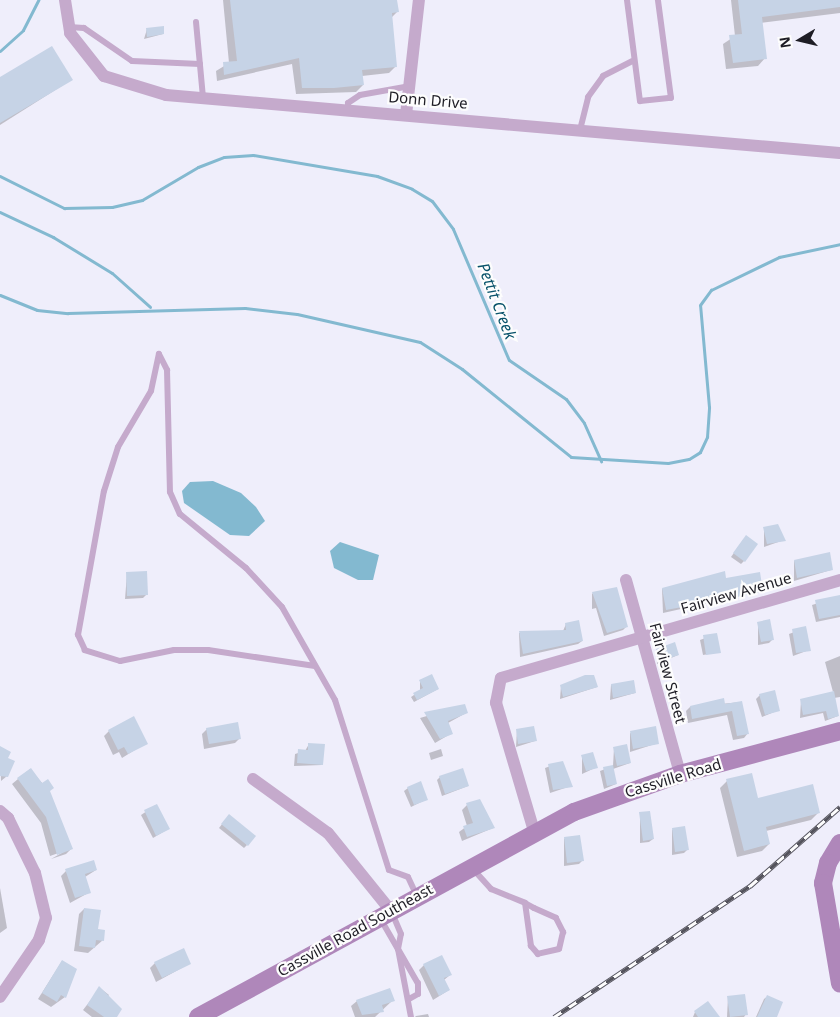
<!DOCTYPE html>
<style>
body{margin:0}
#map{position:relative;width:840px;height:1017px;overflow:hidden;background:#efeefb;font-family:"Noto Sans",sans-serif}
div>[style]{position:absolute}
.water>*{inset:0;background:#83b9d0}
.shadow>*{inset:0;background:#0003}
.stream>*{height:3px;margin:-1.5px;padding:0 1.5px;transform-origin:1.5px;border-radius:1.5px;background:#83b9d0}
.building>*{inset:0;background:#c6d3e6}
.lane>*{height:6px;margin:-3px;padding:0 3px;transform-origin:3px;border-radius:3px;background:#c5aacc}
.street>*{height:12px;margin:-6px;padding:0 6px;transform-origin:6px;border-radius:6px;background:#c5aacc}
.secondary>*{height:18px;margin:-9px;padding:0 9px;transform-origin:9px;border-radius:9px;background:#af87ba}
.rail>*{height:5px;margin-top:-2.5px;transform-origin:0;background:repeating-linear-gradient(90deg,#fdfdfd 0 9px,#54535c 0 18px);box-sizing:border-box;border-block:1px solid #54535c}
span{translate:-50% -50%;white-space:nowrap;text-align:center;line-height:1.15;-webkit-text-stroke:4.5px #fdfdfd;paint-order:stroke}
.street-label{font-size:15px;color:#1e1d25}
.water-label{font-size:16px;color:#09536b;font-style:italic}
.north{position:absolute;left:775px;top:15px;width:50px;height:50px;-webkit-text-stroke:4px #fdfdfd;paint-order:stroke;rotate:261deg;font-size:14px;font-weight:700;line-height:20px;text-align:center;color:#1e1d25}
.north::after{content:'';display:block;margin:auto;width:18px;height:22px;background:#1e1d25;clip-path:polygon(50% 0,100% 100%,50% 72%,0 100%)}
</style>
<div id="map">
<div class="water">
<div style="clip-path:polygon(213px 481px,241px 493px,256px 507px,265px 521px,249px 536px,230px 535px,184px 503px,182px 491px,190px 482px)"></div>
<div style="clip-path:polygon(340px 542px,379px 555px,373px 580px,358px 580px,334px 568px,330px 551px)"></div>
</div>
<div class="shadow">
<div style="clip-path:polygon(223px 0,396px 0,397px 12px,391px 18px,396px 66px,389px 73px,362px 76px,363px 85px,356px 92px,296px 94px,292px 64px,217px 81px,216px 71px,229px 63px)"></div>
<div style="clip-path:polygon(731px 0,840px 0,840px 13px,761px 23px,765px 58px,758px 66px,726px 69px,723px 44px,735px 36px)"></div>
<div style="clip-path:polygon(147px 29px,163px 34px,144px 39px)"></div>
<div style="clip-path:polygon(0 79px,71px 80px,0 125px)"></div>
<div style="clip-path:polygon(764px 528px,784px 540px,764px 547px)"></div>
<div style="clip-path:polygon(743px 540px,744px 561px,741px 564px,731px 557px)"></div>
<div style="clip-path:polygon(794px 561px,831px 570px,794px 581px)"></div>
<div style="clip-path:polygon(127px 574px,147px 594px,143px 598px,125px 599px)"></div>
<div style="clip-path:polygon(725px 579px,762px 591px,663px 613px,662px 589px)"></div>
<div style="clip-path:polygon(592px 593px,626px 627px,623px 630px,604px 636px,596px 608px,592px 609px)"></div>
<div style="clip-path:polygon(840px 596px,840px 617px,816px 622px,812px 605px)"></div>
<div style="clip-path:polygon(758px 623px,773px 639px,769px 643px,758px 645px)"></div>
<div style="clip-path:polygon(566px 624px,582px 641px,578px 644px,520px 657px,519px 633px,563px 631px)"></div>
<div style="clip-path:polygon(805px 628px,809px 650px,793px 656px,789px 634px)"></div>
<div style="clip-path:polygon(716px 634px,720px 652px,703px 655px,700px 640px)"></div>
<div style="clip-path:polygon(657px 650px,678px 655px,657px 664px)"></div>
<div style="clip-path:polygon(840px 656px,840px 697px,834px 698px,838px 716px,825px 721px,823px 713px,800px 718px,801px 700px,833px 692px,825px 662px)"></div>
<div style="clip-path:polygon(420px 681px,438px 689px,414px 702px,411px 697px,420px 691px)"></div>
<div style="clip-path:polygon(611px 685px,635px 693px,610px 700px)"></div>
<div style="clip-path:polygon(561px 686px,597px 687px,560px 699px)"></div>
<div style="clip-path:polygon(760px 695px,779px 710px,762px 717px,756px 699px)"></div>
<div style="clip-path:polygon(741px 702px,748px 733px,744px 738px,733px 740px,727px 715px,688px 723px,686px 711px,690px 707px)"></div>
<div style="clip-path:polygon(464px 705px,466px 713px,448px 723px,452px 733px,435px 743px,420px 718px)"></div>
<div style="clip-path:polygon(207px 729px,240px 738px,235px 743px,204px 749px,202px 734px)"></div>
<div style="clip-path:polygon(517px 730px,535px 741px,516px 747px)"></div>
<div style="clip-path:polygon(109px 731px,146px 743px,122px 758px,119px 752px,113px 755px,104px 736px)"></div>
<div style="clip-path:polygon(630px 733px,658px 743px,630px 752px)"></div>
<div style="clip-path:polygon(309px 744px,322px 765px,294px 766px,295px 754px,305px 751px)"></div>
<div style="clip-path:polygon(614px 748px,630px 763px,613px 769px,616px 784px,604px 789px,600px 771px,613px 766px)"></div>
<div style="clip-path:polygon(0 749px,7px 758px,7px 776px,1px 781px)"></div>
<div style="clip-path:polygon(441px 749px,443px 756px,431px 760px,429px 753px)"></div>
<div style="clip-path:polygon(582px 756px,597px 767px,582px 774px)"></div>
<div style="clip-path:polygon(562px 762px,571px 786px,550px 793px,545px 768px)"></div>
<div style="clip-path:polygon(30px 769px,49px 791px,71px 849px,66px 854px,51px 859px,67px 850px,50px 856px,41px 823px,12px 784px)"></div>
<div style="clip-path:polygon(440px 777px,468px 786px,442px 796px,437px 780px)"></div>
<div style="clip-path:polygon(727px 781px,757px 799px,818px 813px,811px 820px,766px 831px,769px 844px,762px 851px,737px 857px,720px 788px)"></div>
<div style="clip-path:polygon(408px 788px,427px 799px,411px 807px,404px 791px)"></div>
<div style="clip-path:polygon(156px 805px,168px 829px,153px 838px,141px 815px)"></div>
<div style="clip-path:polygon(467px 805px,493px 828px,462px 841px,459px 832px,467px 826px,462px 810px)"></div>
<div style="clip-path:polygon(640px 813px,653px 839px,649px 842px,640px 843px)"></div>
<div style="clip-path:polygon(226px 819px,247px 845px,244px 848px,219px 828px)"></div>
<div style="clip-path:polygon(672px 829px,687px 850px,684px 853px,672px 855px)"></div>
<div style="clip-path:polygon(564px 838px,582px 861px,579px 864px,564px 866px)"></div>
<div style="clip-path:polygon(96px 870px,85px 877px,90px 892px,70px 903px,61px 876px,66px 871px)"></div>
<div style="clip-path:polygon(0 888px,7px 928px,0 933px)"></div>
<div style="clip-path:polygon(84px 909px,103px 940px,88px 953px,74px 951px,79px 914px)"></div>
<div style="clip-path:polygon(62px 961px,65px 997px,51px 1007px,38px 999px)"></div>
<div style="clip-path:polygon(155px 963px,189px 964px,156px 982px,150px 968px)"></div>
<div style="clip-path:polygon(424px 965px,450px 975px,444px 980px,449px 990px,433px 1000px,419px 970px)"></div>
<div style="clip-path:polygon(100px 988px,109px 995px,106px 999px,115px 1017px,92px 1017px,83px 1010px)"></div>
<div style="clip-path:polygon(768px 996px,775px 1017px,756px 1017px,764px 999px)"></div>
<div style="clip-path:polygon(728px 997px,746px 1014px,744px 1017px,727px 1017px)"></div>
<div style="clip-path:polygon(393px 1000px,375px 1017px,355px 1017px,351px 1006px,357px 1001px)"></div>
<div style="clip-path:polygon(695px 1012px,718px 1017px,693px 1017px)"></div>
<div style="clip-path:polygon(428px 1014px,429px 1017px,415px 1017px,416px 1016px)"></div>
</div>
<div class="stream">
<div style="left:0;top:51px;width:31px;rotate:-42deg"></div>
<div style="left:23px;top:30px;width:34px;rotate:-63deg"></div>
<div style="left:0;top:176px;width:72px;rotate:26.6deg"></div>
<div style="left:64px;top:208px;width:48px;rotate:-1.2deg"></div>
<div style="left:112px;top:207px;width:31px;rotate:-13deg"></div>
<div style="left:142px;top:200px;width:65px;rotate:-30.5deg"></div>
<div style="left:198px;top:167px;width:28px;rotate:-21deg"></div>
<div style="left:224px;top:157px;width:29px;rotate:-4deg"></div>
<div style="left:253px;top:155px;width:126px;rotate:9.6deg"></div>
<div style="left:377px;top:176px;width:37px;rotate:20deg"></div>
<div style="left:412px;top:189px;width:23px;rotate:31deg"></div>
<div style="left:432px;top:201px;width:35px;rotate:53deg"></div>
<div style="left:453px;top:229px;width:142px;rotate:66.9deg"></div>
<div style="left:509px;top:360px;width:69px;rotate:34.4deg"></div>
<div style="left:566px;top:399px;width:30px;rotate:53deg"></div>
<div style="left:584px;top:423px;width:42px;rotate:65.9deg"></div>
<div style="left:0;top:212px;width:59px;rotate:25.3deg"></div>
<div style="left:53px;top:237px;width:69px;rotate:31.4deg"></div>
<div style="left:112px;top:273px;width:51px;rotate:41.8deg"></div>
<div style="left:0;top:295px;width:40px;rotate:22deg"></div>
<div style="left:37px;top:310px;width:31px;rotate:6deg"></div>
<div style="left:68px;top:313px;width:177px;rotate:-1.6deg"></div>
<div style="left:245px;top:308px;width:52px;rotate:6.6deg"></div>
<div style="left:297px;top:314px;width:126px;rotate:12.8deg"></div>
<div style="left:420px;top:342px;width:50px;rotate:32.7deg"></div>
<div style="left:462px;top:369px;width:140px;rotate:38.9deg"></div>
<div style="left:571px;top:457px;width:97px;rotate:3.5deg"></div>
<div style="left:668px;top:463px;width:21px;rotate:-11deg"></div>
<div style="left:689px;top:459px;width:13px;rotate:-32deg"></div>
<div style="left:700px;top:452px;width:17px;rotate:-65deg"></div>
<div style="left:707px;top:437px;width:30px;rotate:-86deg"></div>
<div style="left:709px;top:407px;width:102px;rotate:-95deg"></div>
<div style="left:700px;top:305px;width:19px;rotate:-54deg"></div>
<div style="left:711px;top:290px;width:76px;rotate:-25.9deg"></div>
<div style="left:779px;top:257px;width:62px;rotate:-12deg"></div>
</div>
<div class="building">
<div style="clip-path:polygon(230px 0,397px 0,399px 12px,392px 13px,397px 67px,362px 70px,364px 85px,334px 88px,302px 88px,299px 58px,224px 75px,223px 62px,237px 61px)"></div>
<div style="clip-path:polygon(738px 0,840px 0,840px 7px,762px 17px,767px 59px,733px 63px,729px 35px,742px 34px)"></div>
<div style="clip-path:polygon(164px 26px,164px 34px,147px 37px,146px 28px)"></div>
<div style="clip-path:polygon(52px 46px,73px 80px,0 123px,0 77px)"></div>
<div style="clip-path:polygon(778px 524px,786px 541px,767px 544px,763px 527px)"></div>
<div style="clip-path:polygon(746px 535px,758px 544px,745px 562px,733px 553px)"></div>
<div style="clip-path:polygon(830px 552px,833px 570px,797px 578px,794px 560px)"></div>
<div style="clip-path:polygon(147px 571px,148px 595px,127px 596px,126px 572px)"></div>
<div style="clip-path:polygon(725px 571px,726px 578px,760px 572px,763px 592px,666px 610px,662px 588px)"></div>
<div style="clip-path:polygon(617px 587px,628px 627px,607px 633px,592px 592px)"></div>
<div style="clip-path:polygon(840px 595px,840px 615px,819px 619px,815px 600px)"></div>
<div style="clip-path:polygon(770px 619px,774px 640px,761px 642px,757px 622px)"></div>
<div style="clip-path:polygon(579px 620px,583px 641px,523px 654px,519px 631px,566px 630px,565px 623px)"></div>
<div style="clip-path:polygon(806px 626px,811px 651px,796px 653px,792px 629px)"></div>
<div style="clip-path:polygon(717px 633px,721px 653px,706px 655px,703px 635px)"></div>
<div style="clip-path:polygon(675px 642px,679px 655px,660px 661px,656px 649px)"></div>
<div style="clip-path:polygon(432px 674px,439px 689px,417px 700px,413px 693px,423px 688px,419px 680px)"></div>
<div style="clip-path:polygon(585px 675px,594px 675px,598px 687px,563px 697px,560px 685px)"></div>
<div style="clip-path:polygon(634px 680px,636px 693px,613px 698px,611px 684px)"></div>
<div style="clip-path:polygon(775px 690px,780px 711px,765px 715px,759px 694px)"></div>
<div style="clip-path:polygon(834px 691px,839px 716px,828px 719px,826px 711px,803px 715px,800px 699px)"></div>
<div style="clip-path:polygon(724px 698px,725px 704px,742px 701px,749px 734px,737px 736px,732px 711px,692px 719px,690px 706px)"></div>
<div style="clip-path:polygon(465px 704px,468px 713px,448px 721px,453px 734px,440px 739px,424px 712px)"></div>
<div style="clip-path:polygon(134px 716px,148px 744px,128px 754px,124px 747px,118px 750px,108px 730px)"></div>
<div style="clip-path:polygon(238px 722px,241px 739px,209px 744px,206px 728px)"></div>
<div style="clip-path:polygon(534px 726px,537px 741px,518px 744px,516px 729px)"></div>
<div style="clip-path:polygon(656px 726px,659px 744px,633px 749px,630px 731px)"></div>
<div style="clip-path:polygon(308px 743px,325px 744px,323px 765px,297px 763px,298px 749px,308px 750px)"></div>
<div style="clip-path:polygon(627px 744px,631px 763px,617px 766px,613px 747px)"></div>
<div style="clip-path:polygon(0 746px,11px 752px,8px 758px,15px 761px,8px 777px,0 776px)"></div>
<div style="clip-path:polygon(593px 752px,598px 768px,586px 771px,581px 755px)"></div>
<div style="clip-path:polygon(563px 761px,573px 787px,553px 790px,548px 764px)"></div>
<div style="clip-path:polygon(613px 765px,617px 784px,607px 786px,603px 767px)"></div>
<div style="clip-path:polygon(31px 768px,42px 783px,48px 779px,54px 788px,50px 791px,73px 849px,57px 855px,46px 817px,17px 778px)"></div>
<div style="clip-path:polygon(463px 768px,469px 786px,445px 794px,439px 776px)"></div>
<div style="clip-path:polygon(752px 773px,758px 798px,813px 784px,820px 813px,766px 827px,770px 844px,744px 851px,726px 779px)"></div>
<div style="clip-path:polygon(421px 781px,428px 800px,414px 805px,407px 787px)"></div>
<div style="clip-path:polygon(480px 799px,495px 828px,467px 837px,463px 826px,473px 823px,466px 803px)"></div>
<div style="clip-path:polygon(157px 804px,170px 829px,156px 836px,144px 810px)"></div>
<div style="clip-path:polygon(650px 811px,654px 839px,643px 841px,639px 812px)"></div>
<div style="clip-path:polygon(229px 814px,256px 836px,248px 846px,221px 824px)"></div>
<div style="clip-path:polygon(685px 826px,689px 850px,675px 852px,672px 828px)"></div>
<div style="clip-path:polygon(580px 835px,584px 861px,567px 863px,564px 837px)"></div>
<div style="clip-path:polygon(94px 860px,97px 870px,85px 874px,91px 893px,75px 898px,65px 869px)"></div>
<div style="clip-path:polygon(84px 908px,101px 910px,98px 929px,105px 930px,104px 941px,96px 940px,95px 948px,79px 946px)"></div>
<div style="clip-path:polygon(184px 948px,191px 964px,162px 978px,154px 962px)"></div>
<div style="clip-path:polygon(442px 955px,452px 975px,444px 978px,450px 990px,439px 996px,423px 964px)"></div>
<div style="clip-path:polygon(62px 960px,77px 969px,66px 998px,61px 995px,57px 1002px,42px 993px)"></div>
<div style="clip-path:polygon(99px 986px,122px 1009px,117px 1017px,104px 1017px,87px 1005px)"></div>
<div style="clip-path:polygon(390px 988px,395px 1001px,382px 1005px,384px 1012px,362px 1015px,356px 1000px)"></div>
<div style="clip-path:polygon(745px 994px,748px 1015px,730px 1017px,727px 996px)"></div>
<div style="clip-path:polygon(767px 995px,783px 1002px,777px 1017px,757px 1017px)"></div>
<div style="clip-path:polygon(708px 1001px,720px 1017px,698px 1017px,694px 1011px)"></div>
</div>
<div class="lane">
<div style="left:627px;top:0;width:102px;rotate:82.7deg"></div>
<div style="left:640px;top:101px;width:31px;rotate:-6deg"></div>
<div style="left:671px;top:98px;width:99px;rotate:-97.6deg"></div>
<div style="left:196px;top:22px;width:76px;rotate:84.7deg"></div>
<div style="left:69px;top:27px;width:15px;rotate:4deg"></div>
<div style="left:84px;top:28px;width:58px;rotate:34.5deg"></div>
<div style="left:132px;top:61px;width:68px;rotate:2.5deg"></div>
<div style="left:348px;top:110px;width:7px;rotate:-90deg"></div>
<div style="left:348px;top:103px;width:14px;rotate:-34deg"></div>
<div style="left:360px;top:95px;width:51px;rotate:-10.2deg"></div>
<div style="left:580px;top:130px;width:34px;rotate:-76deg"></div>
<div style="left:588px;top:97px;width:26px;rotate:-54deg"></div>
<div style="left:603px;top:76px;width:33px;rotate:-27deg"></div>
<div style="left:315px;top:666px;width:108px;rotate:-171.5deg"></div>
<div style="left:208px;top:650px;width:34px;rotate:180deg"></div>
<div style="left:174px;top:650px;width:55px;rotate:168.5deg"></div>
<div style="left:120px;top:661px;width:37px;rotate:-163deg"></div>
<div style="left:85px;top:650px;width:17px;rotate:-115deg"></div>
<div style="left:78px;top:635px;width:146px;rotate:-79.8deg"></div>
<div style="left:104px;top:491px;width:46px;rotate:-72.3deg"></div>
<div style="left:118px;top:447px;width:65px;rotate:-59.5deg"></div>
<div style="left:151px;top:391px;width:38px;rotate:-78deg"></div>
<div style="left:159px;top:354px;width:18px;rotate:63deg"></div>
<div style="left:167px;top:370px;width:122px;rotate:88.6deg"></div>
<div style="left:170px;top:492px;width:24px;rotate:66deg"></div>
<div style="left:180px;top:514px;width:85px;rotate:39.3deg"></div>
<div style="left:246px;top:568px;width:53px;rotate:47.3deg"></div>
<div style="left:282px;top:607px;width:107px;rotate:60.3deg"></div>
<div style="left:335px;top:700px;width:178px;rotate:72.4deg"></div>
<div style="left:389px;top:870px;width:20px;rotate:20deg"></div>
<div style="left:408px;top:877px;width:21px;rotate:65deg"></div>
<div style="left:473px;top:869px;width:27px;rotate:48deg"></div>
<div style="left:491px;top:889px;width:37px;rotate:22deg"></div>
<div style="left:525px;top:903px;width:10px;rotate:29deg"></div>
<div style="left:534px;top:908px;width:24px;rotate:24deg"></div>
<div style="left:556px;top:918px;width:16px;rotate:63deg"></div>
<div style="left:563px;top:932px;width:17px;rotate:103deg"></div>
<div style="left:559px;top:949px;width:22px;rotate:167deg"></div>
<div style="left:538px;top:954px;width:11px;rotate:-131deg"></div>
<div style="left:531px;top:946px;width:43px;rotate:-97.9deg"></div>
<div style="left:380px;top:918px;width:36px;rotate:60deg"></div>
<div style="left:398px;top:949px;width:15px;rotate:-79deg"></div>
<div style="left:401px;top:934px;width:23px;rotate:-113deg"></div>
<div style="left:398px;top:949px;width:69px;rotate:79.2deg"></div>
<div style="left:398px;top:949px;width:39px;rotate:60deg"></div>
<div style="left:418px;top:983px;width:11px;rotate:90deg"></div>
<div style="left:418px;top:994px;width:10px;rotate:151deg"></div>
</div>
<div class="street">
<div style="left:65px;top:0;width:33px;rotate:81deg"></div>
<div style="left:70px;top:33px;width:55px;rotate:51.7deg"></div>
<div style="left:104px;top:76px;width:65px;rotate:17deg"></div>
<div style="left:166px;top:95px;width:676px;rotate:4.92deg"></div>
<div style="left:406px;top:115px;width:116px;rotate:-83.6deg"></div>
<div style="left:626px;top:580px;width:201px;rotate:74.4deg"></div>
<div style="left:253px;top:779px;width:92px;rotate:35.8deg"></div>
<div style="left:328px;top:833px;width:100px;rotate:51.1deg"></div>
<div style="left:0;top:811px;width:11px;rotate:41deg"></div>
<div style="left:8px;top:818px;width:61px;rotate:63.9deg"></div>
<div style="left:35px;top:873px;width:46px;rotate:76.3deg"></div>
<div style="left:46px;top:918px;width:23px;rotate:108deg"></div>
<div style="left:39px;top:940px;width:69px;rotate:124.4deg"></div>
<div style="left:534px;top:831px;width:134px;rotate:-106.5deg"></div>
<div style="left:496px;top:703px;width:25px;rotate:-79deg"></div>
<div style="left:501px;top:678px;width:353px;rotate:-16.1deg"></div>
</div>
<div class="secondary">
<div style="left:840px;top:843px;width:23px;rotate:121deg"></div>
<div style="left:828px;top:863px;width:21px;rotate:104deg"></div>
<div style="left:823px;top:883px;width:102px;rotate:80.4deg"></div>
<div style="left:198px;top:1017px;width:428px;rotate:-28.6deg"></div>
<div style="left:574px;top:812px;width:113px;rotate:-19.7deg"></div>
<div style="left:680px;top:774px;width:166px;rotate:-15deg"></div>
</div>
<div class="rail">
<div style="left:554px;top:1017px;width:236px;rotate:-33.8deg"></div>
<div style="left:750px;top:886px;width:120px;rotate:-41.3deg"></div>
</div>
<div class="street-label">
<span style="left:428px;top:100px;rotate:5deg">Donn Drive</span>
<span style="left:736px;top:593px;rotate:-16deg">Fairview Avenue</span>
<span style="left:668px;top:673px;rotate:75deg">Fairview Street</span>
<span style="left:673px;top:778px;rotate:-17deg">Cassville Road</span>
<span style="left:355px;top:930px;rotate:-29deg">Cassville Road Southeast</span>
</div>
<div class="water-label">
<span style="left:497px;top:301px;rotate:69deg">Pettit Creek</span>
</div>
<div class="north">N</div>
</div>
